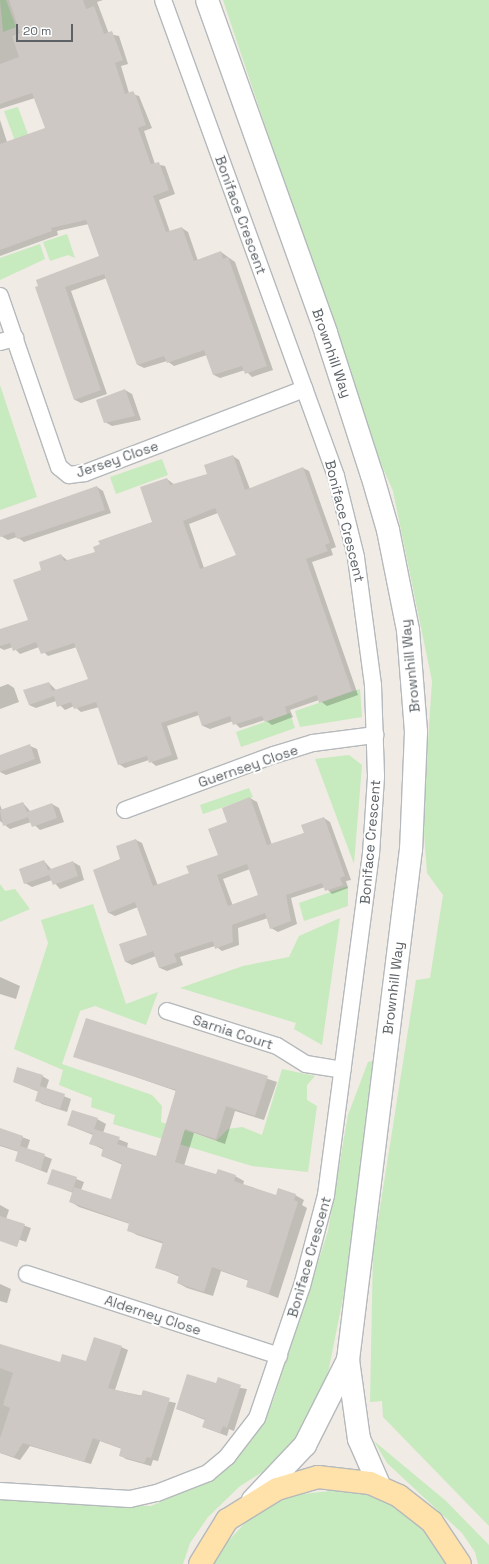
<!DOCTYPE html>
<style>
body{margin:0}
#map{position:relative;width:489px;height:1564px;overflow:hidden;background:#f0ebe4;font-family:"Space Grotesk",sans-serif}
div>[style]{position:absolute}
.green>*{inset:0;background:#c7eabe}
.shadow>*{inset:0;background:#0003}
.building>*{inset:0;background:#cdc8c3}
.roads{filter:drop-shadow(1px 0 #b5b9bc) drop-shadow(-1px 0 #b5b9bc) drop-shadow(0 1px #b5b9bc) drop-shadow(0 -1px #b5b9bc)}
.street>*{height:16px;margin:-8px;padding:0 8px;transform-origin:8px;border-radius:8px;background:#fff}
.secondary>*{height:22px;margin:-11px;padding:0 11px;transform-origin:11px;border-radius:11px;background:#fff}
.primary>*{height:22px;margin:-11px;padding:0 11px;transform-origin:11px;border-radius:11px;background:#ffe1aa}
span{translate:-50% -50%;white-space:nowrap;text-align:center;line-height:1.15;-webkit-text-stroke:4px #fff;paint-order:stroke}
.street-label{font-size:14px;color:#5c6266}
.scale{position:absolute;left:16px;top:24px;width:57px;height:18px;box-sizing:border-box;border:2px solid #5c6266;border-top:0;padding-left:5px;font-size:12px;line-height:14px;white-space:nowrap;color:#5c6266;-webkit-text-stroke:3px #fff;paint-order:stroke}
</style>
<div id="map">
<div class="green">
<div style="clip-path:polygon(0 0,6px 0,16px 27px,3px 32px)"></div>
<div style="clip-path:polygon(223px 0,489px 0,489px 1526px,383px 1417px,382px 1401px,370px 1402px,373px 1252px,416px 980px,430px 978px,443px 895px,427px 873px,423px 819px,432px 681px,393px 491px,369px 436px)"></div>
<div style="clip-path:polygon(18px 107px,39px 165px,26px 171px,4px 111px)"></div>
<div style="clip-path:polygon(67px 234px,75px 258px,68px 255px,50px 261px,43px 242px)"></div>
<div style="clip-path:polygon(40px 244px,45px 259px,0 280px,0 258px)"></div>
<div style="clip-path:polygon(0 385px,37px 497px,0 510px)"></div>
<div style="clip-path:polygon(162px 459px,168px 475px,116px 494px,110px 477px)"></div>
<div style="clip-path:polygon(360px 689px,362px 717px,300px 727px,295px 711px)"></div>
<div style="clip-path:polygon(290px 713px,295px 728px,241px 747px,236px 732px)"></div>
<div style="clip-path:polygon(349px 755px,362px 765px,354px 864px,315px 759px)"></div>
<div style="clip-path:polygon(249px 788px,253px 797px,203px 814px,200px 805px)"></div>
<div style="clip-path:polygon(0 884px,5px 891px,15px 889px,30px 909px,0 922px)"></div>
<div style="clip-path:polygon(348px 886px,348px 906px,304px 921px,299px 903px)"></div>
<div style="clip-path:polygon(93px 904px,126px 1004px,158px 992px,146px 1025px,95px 1006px,80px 1011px,62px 1064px,152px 1095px,162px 1106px,161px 1122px,216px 1141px,228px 1129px,242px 1127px,262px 1135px,282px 1069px,315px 1076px,307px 1085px,307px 1100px,317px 1106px,308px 1172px,252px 1166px,113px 1124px,115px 1115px,91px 1107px,92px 1098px,59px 1085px,63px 1070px,14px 1049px,48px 943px,41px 920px)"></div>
<div style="clip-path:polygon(340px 918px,322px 1045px,294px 1029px,296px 1023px,180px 988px,243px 966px,289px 957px,299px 936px)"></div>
<div style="clip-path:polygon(381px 1059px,353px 1248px,329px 1368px,322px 1396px,298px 1439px,277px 1463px,240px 1486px,208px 1517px,190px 1543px,183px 1564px,0 1564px,0 1499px,151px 1506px,212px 1480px,252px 1440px,273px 1401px,328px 1231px,348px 1115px,368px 1062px)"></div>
<div style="clip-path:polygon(374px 1441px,446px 1501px,489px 1545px,489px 1564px,478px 1564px,475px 1552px,462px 1533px,387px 1463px)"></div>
<div style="clip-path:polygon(347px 1489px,389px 1501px,414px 1518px,436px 1541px,448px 1564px,212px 1564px,221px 1549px,256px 1511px,286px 1496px)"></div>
</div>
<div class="shadow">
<div style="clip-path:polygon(0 0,103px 0,97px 2px,109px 34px,119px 36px,128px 64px,121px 66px,129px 93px,139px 96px,152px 128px,144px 131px,155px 164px,165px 166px,175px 194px,159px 200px,170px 232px,182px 228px,188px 232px,198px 261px,221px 252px,235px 262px,273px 370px,252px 377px,245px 370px,220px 378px,214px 375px,207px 355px,174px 366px,167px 361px,144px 368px,138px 365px,107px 278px,71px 291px,107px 394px,81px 403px,75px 400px,36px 288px,100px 256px,89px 224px,57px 231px,58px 235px,0 256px,0 120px,7px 142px,46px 129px,35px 98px,0 109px)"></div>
<div style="clip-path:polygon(125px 390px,132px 394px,141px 420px,112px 426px,105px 422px)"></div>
<div style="clip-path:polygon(evenodd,233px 456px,239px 460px,250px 489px,303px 468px,309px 471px,336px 547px,331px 549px,333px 555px,312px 562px,358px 695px,327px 706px,319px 700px,290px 710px,293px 717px,272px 725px,265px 720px,240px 728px,233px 721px,210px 729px,203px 726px,199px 715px,167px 726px,178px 759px,156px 766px,149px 760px,125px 768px,119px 764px,99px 707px,81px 712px,74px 706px,65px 710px,56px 701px,36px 708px,29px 705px,49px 683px,57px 691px,89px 680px,77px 647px,48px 656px,39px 647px,20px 654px,13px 647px,4px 650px,0 648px,0 631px,29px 621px,43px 570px,61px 555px,68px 561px,96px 553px,153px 523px,141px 488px,167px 479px,175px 485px,209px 475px,233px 456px,218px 513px,237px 555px,204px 568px,189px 524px,218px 513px)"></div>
<div style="clip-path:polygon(97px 487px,103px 491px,111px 513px,24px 542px,17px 537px,8px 540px,1px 536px,0 521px)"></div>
<div style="clip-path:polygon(8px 684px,14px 688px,19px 702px,0 709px,0 687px)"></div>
<div style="clip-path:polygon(30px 746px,37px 749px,41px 763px,6px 775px,0 772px,0 756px)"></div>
<div style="clip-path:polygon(evenodd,250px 798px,257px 802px,272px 845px,305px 833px,324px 818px,330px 822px,351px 880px,346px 881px,348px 888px,332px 894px,325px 887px,291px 898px,297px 924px,278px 932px,271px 928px,268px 918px,238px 928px,239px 945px,222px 951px,215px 946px,180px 957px,183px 965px,167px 971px,160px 968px,156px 956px,132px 965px,126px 962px,120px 945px,149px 935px,138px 907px,115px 916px,109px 913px,121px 859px,136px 840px,142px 843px,158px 886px,190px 874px,219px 855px,228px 822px,250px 798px,250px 869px,259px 895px,233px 906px,223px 879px,250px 869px)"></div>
<div style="clip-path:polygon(23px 803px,31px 812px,52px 804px,59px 808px,64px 822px,40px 830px,31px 822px,10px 829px,0 821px,0 805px,2px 810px)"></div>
<div style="clip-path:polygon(44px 861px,52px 870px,73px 862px,80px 866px,84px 880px,60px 889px,52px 880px,32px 887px,25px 883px)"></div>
<div style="clip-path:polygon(0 977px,20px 986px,16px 999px,0 994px)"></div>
<div style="clip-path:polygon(87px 1019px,277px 1082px,264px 1120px,235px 1111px,225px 1144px,194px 1133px,184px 1166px,217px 1176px,235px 1176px,244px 1181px,243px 1185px,276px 1196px,295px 1195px,304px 1200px,302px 1205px,307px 1208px,278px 1298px,247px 1286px,249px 1281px,221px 1271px,213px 1296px,187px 1288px,178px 1283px,180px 1277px,156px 1267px,164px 1244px,137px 1235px,128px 1230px,130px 1224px,79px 1207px,71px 1202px,73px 1193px,48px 1183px,53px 1170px,84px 1182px,81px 1190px,112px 1200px,123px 1165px,102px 1156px,104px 1150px,90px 1143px,93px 1135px,68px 1125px,97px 1119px,106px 1124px,103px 1133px,128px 1143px,127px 1148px,157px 1158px,176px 1091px,75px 1056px)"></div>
<div style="clip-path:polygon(42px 1076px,49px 1080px,46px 1089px,71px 1099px,67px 1112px,42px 1104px,36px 1100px,39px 1092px,14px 1082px)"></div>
<div style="clip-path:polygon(0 1129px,30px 1140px,27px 1149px,52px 1159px,47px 1173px,16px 1161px,19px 1152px,0 1146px)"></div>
<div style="clip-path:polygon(0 1205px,9px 1210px,6px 1219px,31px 1228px,26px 1242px,0 1233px)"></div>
<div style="clip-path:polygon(0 1284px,11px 1289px,7px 1303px,0 1301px)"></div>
<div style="clip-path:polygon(121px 1347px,128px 1350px,115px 1390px,176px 1403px,158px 1461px,153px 1460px,151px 1466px,126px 1459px,120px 1455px,122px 1449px,100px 1441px,91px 1464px,30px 1446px,20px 1460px,0 1453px,0 1348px,60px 1363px,86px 1362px)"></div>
<div style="clip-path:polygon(217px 1384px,247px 1389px,234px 1431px,229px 1429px,227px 1436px,203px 1427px,205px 1420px,177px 1409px)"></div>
</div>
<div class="building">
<div style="clip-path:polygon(9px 0,83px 0,86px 9px,94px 6px,104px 34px,112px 31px,123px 60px,115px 63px,125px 94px,133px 91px,136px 96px,146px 125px,138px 128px,151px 164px,159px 162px,169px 190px,153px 196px,166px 232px,182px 227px,194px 261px,221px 251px,223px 259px,228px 257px,267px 366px,245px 374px,242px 366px,213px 375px,204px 350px,167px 363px,164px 356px,137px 365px,104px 274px,65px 287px,101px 390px,74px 400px,35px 287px,38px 286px,36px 280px,99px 256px,86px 220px,51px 228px,52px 231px,0 250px,0 144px,45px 128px,32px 93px,0 104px,0 64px,19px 57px,12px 36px,20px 33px)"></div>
<div style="clip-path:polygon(125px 389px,135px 416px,104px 423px,96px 400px)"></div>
<div style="clip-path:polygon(evenodd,233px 455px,245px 490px,303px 467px,330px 543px,325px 545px,328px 551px,306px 559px,352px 691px,319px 703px,317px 695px,285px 707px,287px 714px,265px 722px,262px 716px,233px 725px,230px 716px,202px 726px,197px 711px,161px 723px,172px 755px,149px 763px,147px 756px,118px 765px,96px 702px,74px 709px,71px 702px,57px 707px,54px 696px,29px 705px,23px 690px,49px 682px,52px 691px,88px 679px,74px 643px,41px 654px,36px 642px,13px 651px,10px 643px,0 646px,0 629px,28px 620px,13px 580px,41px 570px,39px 562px,61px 554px,64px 561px,95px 552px,93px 547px,100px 544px,98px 541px,152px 522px,140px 487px,167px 478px,170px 485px,207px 474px,204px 465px,233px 455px,215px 508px,236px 555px,200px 569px,183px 521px,215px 508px)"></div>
<div style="clip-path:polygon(97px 486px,105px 510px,17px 539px,14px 532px,0 537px,0 520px)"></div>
<div style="clip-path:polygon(30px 744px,35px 759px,0 772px,0 755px)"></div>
<div style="clip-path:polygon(evenodd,250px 797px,267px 845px,304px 833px,301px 825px,324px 817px,345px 876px,340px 878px,343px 885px,325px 891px,322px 883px,286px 895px,291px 921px,270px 929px,265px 913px,232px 925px,233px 942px,215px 949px,213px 941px,174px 954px,177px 962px,159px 968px,153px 951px,125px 962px,119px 944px,147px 935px,135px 902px,108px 913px,93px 870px,120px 859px,116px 846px,136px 839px,153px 886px,189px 873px,186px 866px,218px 855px,208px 829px,227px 822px,222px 808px,250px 797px,247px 864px,258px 895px,228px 906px,217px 875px,247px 864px)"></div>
<div style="clip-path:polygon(23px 802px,27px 812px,52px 803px,57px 818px,32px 827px,28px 817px,3px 826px,0 810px)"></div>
<div style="clip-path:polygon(44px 860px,48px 870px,73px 861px,78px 876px,53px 885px,49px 875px,24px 884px,19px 869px)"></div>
<div style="clip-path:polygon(86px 1018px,268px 1076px,255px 1116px,226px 1106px,216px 1139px,185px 1129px,175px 1162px,216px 1174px,218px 1169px,236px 1175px,234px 1181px,276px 1195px,278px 1188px,296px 1194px,294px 1200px,298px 1202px,269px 1294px,246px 1287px,248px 1280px,212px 1267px,204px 1292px,177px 1283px,179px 1275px,155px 1268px,163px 1242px,127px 1231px,129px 1223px,69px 1202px,74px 1187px,111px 1199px,122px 1163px,101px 1156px,103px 1148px,89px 1144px,93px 1134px,67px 1125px,72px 1110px,98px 1118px,94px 1129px,120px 1137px,117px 1144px,156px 1156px,176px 1090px,73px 1057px)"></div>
<div style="clip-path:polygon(17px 1067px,43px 1075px,40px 1086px,65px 1094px,60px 1109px,35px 1101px,38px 1091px,13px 1082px)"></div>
<div style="clip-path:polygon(0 1128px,23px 1136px,20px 1146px,45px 1154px,41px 1170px,15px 1161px,18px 1151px,0 1145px)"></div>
<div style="clip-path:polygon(52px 1169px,77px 1177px,72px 1192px,47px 1184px)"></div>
<div style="clip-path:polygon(0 1216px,25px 1224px,17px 1247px,0 1241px)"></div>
<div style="clip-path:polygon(94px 1337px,122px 1346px,108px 1388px,141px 1396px,143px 1390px,170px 1398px,151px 1458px,147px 1457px,144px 1463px,119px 1456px,121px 1448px,93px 1438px,84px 1462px,23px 1443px,14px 1457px,0 1453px,0 1438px,10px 1408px,3px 1405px,13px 1373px,0 1368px,0 1344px,60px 1362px,62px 1354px,86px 1361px)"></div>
<div style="clip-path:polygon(187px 1374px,216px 1383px,218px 1377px,241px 1385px,227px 1428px,223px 1426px,220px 1433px,202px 1427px,205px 1419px,176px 1409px)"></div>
</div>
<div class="roads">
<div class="street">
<div style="left:0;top:296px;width:181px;rotate:71deg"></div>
<div style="left:59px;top:467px;width:13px;rotate:39deg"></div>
<div style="left:69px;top:475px;width:16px;rotate:-7deg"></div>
<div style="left:85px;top:473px;width:235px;rotate:-21deg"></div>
<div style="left:0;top:342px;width:16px;rotate:-15deg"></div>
<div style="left:125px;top:810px;width:159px;rotate:-20.3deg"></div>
<div style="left:274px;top:755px;width:41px;rotate:-17.1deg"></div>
<div style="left:313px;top:743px;width:63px;rotate:-7.4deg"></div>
<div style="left:167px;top:1011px;width:115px;rotate:17.7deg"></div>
<div style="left:277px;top:1046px;width:34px;rotate:32deg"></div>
<div style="left:306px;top:1064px;width:37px;rotate:9deg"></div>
<div style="left:27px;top:1274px;width:265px;rotate:18deg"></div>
<div style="left:0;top:1491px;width:130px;rotate:3.5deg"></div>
<div style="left:130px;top:1499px;width:28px;rotate:-13deg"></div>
<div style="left:157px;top:1493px;width:55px;rotate:-21.4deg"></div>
<div style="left:208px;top:1473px;width:25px;rotate:-40deg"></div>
<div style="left:227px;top:1457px;width:49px;rotate:-52.4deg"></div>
<div style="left:257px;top:1418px;width:139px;rotate:-71.2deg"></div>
<div style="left:302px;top:1286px;width:94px;rotate:-75.2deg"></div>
<div style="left:326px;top:1195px;width:344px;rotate:-82.5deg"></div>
<div style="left:371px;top:854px;width:78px;rotate:-86.3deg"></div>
<div style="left:376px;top:776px;width:91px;rotate:-91.9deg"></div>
<div style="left:373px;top:685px;width:129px;rotate:-97.6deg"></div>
<div style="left:356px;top:557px;width:83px;rotate:-103.9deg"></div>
<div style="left:336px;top:476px;width:506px;rotate:-109.97deg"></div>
</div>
<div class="secondary">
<div style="left:207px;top:0;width:354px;rotate:70.3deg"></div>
<div style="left:326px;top:333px;width:149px;rotate:72.1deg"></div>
<div style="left:372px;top:475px;width:57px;rotate:73.8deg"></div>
<div style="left:388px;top:530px;width:102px;rotate:78.7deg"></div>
<div style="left:408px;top:630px;width:102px;rotate:85.5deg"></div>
<div style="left:416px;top:732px;width:117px;rotate:92.4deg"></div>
<div style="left:411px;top:849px;width:515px;rotate:97.03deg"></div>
<div style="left:348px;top:1360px;width:80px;rotate:82.1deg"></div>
<div style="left:359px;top:1439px;width:52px;rotate:66.4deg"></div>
<div style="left:253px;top:1500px;width:76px;rotate:-46.6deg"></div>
<div style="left:305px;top:1445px;width:95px;rotate:-63.2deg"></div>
</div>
<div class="primary">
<div style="left:200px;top:1564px;width:52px;rotate:-58.5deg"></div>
<div style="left:227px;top:1520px;width:59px;rotate:-31.8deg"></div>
<div style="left:277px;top:1489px;width:43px;rotate:-16.3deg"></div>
<div style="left:318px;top:1477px;width:52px;rotate:6.6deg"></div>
<div style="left:370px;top:1483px;width:32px;rotate:24deg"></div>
<div style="left:399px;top:1496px;width:42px;rotate:38.2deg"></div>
<div style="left:432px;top:1522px;width:50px;rotate:56.3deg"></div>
</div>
</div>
<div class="street-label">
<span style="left:241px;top:215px;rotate:70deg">Boniface Crescent</span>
<span style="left:332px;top:353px;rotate:71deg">Brownhill Way</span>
<span style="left:117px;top:459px;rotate:-19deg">Jersey Close</span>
<span style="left:345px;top:521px;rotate:76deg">Boniface Crescent</span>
<span style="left:410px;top:666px;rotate:-96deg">Brownhill Way</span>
<span style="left:248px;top:766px;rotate:-19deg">Guernsey Close</span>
<span style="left:370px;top:842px;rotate:-85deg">Boniface Crescent</span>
<span style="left:393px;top:988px;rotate:-83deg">Brownhill Way</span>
<span style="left:233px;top:1032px;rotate:18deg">Sarnia Court</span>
<span style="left:309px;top:1257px;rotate:-74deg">Boniface Crescent</span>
<span style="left:153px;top:1315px;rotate:18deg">Alderney Close</span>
</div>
<div class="scale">20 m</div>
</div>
